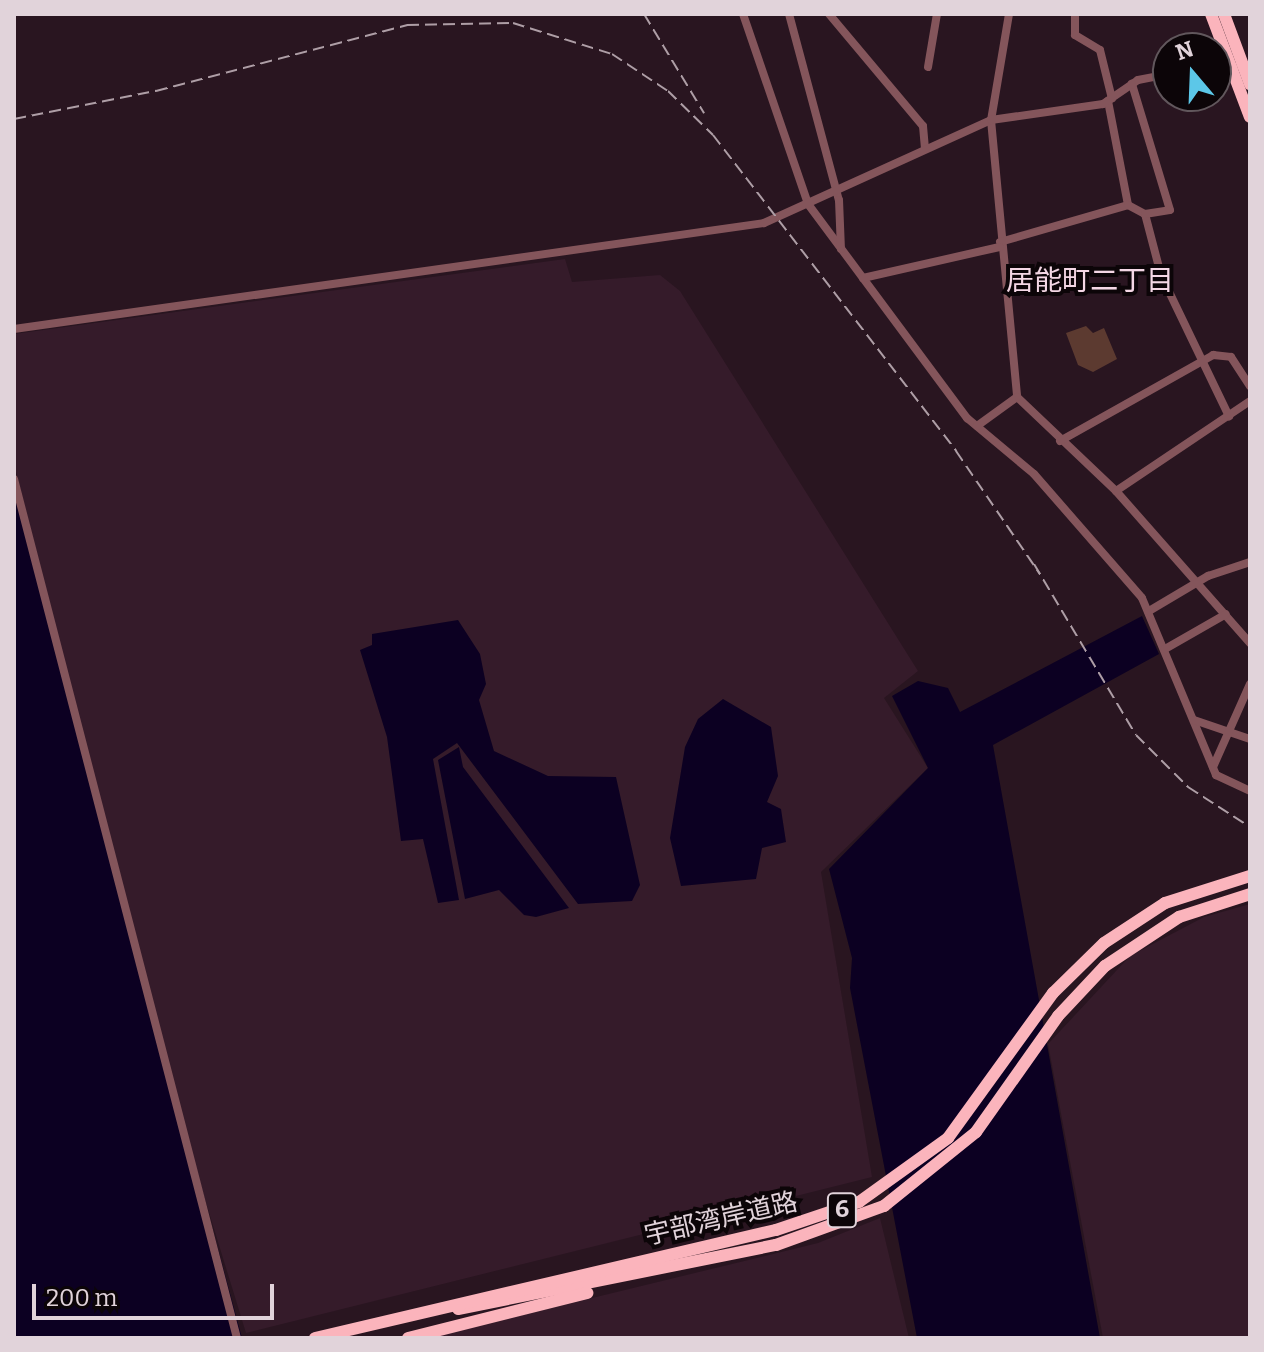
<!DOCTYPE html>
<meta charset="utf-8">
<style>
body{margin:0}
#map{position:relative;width:1264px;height:1352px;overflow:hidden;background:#291520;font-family:Bitter,"Noto Sans JP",serif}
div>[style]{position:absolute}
.built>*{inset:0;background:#351b2a}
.green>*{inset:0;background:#5c3a30}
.water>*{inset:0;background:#0c0022}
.minor>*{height:8px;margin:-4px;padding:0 4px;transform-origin:4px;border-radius:4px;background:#84555b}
.highway>*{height:12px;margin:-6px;padding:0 6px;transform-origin:6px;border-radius:6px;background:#fbb4bc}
.rail>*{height:2px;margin-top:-1px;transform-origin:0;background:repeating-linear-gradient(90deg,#ae9ea6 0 12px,transparent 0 18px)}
span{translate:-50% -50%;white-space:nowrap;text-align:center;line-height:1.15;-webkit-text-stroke:8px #0c0508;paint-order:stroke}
.shield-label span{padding:2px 6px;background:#0c0508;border:2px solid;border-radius:6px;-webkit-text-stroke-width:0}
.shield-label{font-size:24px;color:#e1d3da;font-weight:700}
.street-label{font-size:26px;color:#e1d3da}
.neighbourhood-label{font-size:28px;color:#f4d7e5}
.frame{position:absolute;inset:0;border:16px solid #e1d3da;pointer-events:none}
.north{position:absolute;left:1152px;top:32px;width:80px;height:80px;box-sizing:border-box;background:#0c0508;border:2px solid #61575c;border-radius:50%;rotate:341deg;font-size:22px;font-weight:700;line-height:32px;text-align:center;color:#e1d3da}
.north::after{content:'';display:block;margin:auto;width:28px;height:36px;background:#5cc7e8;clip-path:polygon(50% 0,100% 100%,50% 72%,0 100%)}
.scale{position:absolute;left:32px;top:1284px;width:242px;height:36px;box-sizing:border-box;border:4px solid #e1d3da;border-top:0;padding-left:10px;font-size:24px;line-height:28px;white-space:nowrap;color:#e1d3da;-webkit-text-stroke:6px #0c0508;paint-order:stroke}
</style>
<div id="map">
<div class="built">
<div style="clip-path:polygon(565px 259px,572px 282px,660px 275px,680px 291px,918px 671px,884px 698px,928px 768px,821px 872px,872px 1177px,246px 1333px,188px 1144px,14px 464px,14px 334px)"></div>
<div style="clip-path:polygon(1250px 904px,1250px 1338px,1103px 1338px,1048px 1044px,1130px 956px,1204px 917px)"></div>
<div style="clip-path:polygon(880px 1218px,909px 1338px,428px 1338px,818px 1243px)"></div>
</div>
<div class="green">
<div style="clip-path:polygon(1086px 326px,1093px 333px,1104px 328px,1117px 359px,1093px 372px,1078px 365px,1066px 333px)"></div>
</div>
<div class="water">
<div style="clip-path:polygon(14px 490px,242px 1338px,14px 1338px)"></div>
<div style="clip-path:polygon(1142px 616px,1159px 654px,993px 745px,1100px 1338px,917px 1338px,850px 988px,852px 958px,829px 869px,928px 768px,892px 696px,918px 681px,948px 688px,960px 712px)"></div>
<div style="clip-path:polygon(458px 620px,480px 654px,486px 684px,479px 700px,494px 751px,548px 776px,616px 777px,640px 885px,632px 901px,578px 904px,457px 743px,433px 759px,459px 900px,438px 903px,423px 839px,401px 841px,387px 737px,360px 650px,372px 645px,372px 634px)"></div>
<div style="clip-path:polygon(723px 699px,771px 727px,778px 776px,767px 802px,781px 809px,786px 842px,762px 848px,756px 879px,681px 886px,670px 838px,685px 747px,698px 719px)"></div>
<div style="clip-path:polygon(459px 747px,463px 767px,569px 908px,536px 917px,524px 915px,499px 890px,465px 899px,438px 760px)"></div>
</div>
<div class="minor">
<div style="left:743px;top:14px;width:201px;rotate:71.1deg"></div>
<div style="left:808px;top:204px;width:267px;rotate:53.4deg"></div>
<div style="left:967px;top:418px;width:87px;rotate:39.9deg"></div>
<div style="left:1034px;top:474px;width:164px;rotate:48.9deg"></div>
<div style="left:1142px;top:598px;width:192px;rotate:67.3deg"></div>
<div style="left:1216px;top:775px;width:38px;rotate:25deg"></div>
<div style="left:789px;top:14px;width:193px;rotate:75deg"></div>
<div style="left:839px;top:200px;width:49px;rotate:87.7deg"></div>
<div style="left:829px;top:14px;width:146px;rotate:50deg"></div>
<div style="left:923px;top:126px;width:23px;rotate:85deg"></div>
<div style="left:1009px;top:14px;width:108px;rotate:99.6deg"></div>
<div style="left:991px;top:120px;width:278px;rotate:84.6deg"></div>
<div style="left:1017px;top:397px;width:137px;rotate:43.5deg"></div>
<div style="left:1116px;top:491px;width:203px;rotate:48.6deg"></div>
<div style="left:1075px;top:14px;width:21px;rotate:90deg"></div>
<div style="left:1075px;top:35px;width:29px;rotate:31deg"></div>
<div style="left:1100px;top:50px;width:50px;rotate:76.2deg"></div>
<div style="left:928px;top:67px;width:54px;rotate:-80.4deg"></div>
<div style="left:1216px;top:69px;width:34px;rotate:-7deg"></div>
<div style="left:1108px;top:101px;width:106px;rotate:79.1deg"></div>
<div style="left:1145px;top:214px;width:63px;rotate:75.3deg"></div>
<div style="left:1161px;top:275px;width:157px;rotate:64.3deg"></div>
<div style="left:1000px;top:242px;width:133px;rotate:-16.1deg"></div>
<div style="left:1128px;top:205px;width:19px;rotate:28deg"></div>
<div style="left:1145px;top:214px;width:25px;rotate:-9deg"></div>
<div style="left:1170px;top:210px;width:132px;rotate:-106.8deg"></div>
<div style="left:863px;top:278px;width:140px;rotate:-12.8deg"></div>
<div style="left:14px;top:329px;width:757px;rotate:-8.04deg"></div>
<div style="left:764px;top:223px;width:249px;rotate:-24.4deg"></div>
<div style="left:991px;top:120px;width:113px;rotate:-8.1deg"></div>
<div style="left:1103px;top:104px;width:42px;rotate:-34.4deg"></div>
<div style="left:1138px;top:80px;width:31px;rotate:-11deg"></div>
<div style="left:977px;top:426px;width:49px;rotate:-35.9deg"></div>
<div style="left:1060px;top:441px;width:176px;rotate:-29.3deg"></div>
<div style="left:1213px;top:355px;width:18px;rotate:6deg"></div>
<div style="left:1231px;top:357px;width:35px;rotate:57deg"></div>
<div style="left:14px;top:479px;width:887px;rotate:75.45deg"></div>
<div style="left:1116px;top:491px;width:161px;rotate:-33.9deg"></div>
<div style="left:1149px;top:611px;width:69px;rotate:-30.7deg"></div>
<div style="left:1208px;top:576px;width:44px;rotate:-18.4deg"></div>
<div style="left:1165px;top:649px;width:70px;rotate:-29.8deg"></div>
<div style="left:1194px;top:720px;width:59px;rotate:18.7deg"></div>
<div style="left:1213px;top:767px;width:91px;rotate:-66deg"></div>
</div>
<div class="highway">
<div style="left:1211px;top:14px;width:110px;rotate:69.3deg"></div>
<div style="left:1224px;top:14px;width:75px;rotate:69.6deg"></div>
<div style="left:458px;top:1309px;width:324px;rotate:-11.4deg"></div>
<div style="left:776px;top:1245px;width:115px;rotate:-19.9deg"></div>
<div style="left:884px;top:1206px;width:118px;rotate:-38.8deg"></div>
<div style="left:976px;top:1132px;width:142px;rotate:-54.7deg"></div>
<div style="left:1058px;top:1016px;width:69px;rotate:-46.8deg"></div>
<div style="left:1105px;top:966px;width:89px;rotate:-33.5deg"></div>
<div style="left:1179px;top:917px;width:75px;rotate:-17.9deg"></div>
<div style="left:315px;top:1338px;width:473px;rotate:-13.2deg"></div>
<div style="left:776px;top:1230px;width:88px;rotate:-18.6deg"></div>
<div style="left:859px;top:1202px;width:110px;rotate:-35.7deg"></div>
<div style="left:948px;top:1138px;width:179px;rotate:-54.1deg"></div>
<div style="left:1053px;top:993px;width:71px;rotate:-44.4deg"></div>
<div style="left:1104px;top:943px;width:73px;rotate:-33.3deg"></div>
<div style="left:1165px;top:903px;width:89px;rotate:-17.6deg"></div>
<div style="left:408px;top:1338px;width:185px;rotate:-14.1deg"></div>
</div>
<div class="rail">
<div style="left:644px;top:14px;width:116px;rotate:58.8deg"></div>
<div style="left:14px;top:119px;width:145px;rotate:-11.2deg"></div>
<div style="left:156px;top:91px;width:260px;rotate:-14.7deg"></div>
<div style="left:407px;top:25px;width:106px;rotate:-1.1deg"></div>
<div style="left:513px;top:23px;width:104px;rotate:17.4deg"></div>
<div style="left:612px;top:54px;width:67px;rotate:33.5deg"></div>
<div style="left:668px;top:91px;width:63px;rotate:44.4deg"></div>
<div style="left:713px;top:135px;width:399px;rotate:52.4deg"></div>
<div style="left:956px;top:451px;width:149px;rotate:55.7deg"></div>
<div style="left:1034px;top:564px;width:199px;rotate:59.2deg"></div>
<div style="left:1136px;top:735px;width:74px;rotate:45deg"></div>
<div style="left:1188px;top:787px;width:74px;rotate:32.8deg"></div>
</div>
<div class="shield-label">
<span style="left:842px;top:1210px">6</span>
</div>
<div class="street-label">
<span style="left:721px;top:1219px;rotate:-13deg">宇部湾岸道路</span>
</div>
<div class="neighbourhood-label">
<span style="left:1090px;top:281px">居能町二丁目</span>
</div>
<div class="frame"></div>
<div class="north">N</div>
<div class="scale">200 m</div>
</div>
